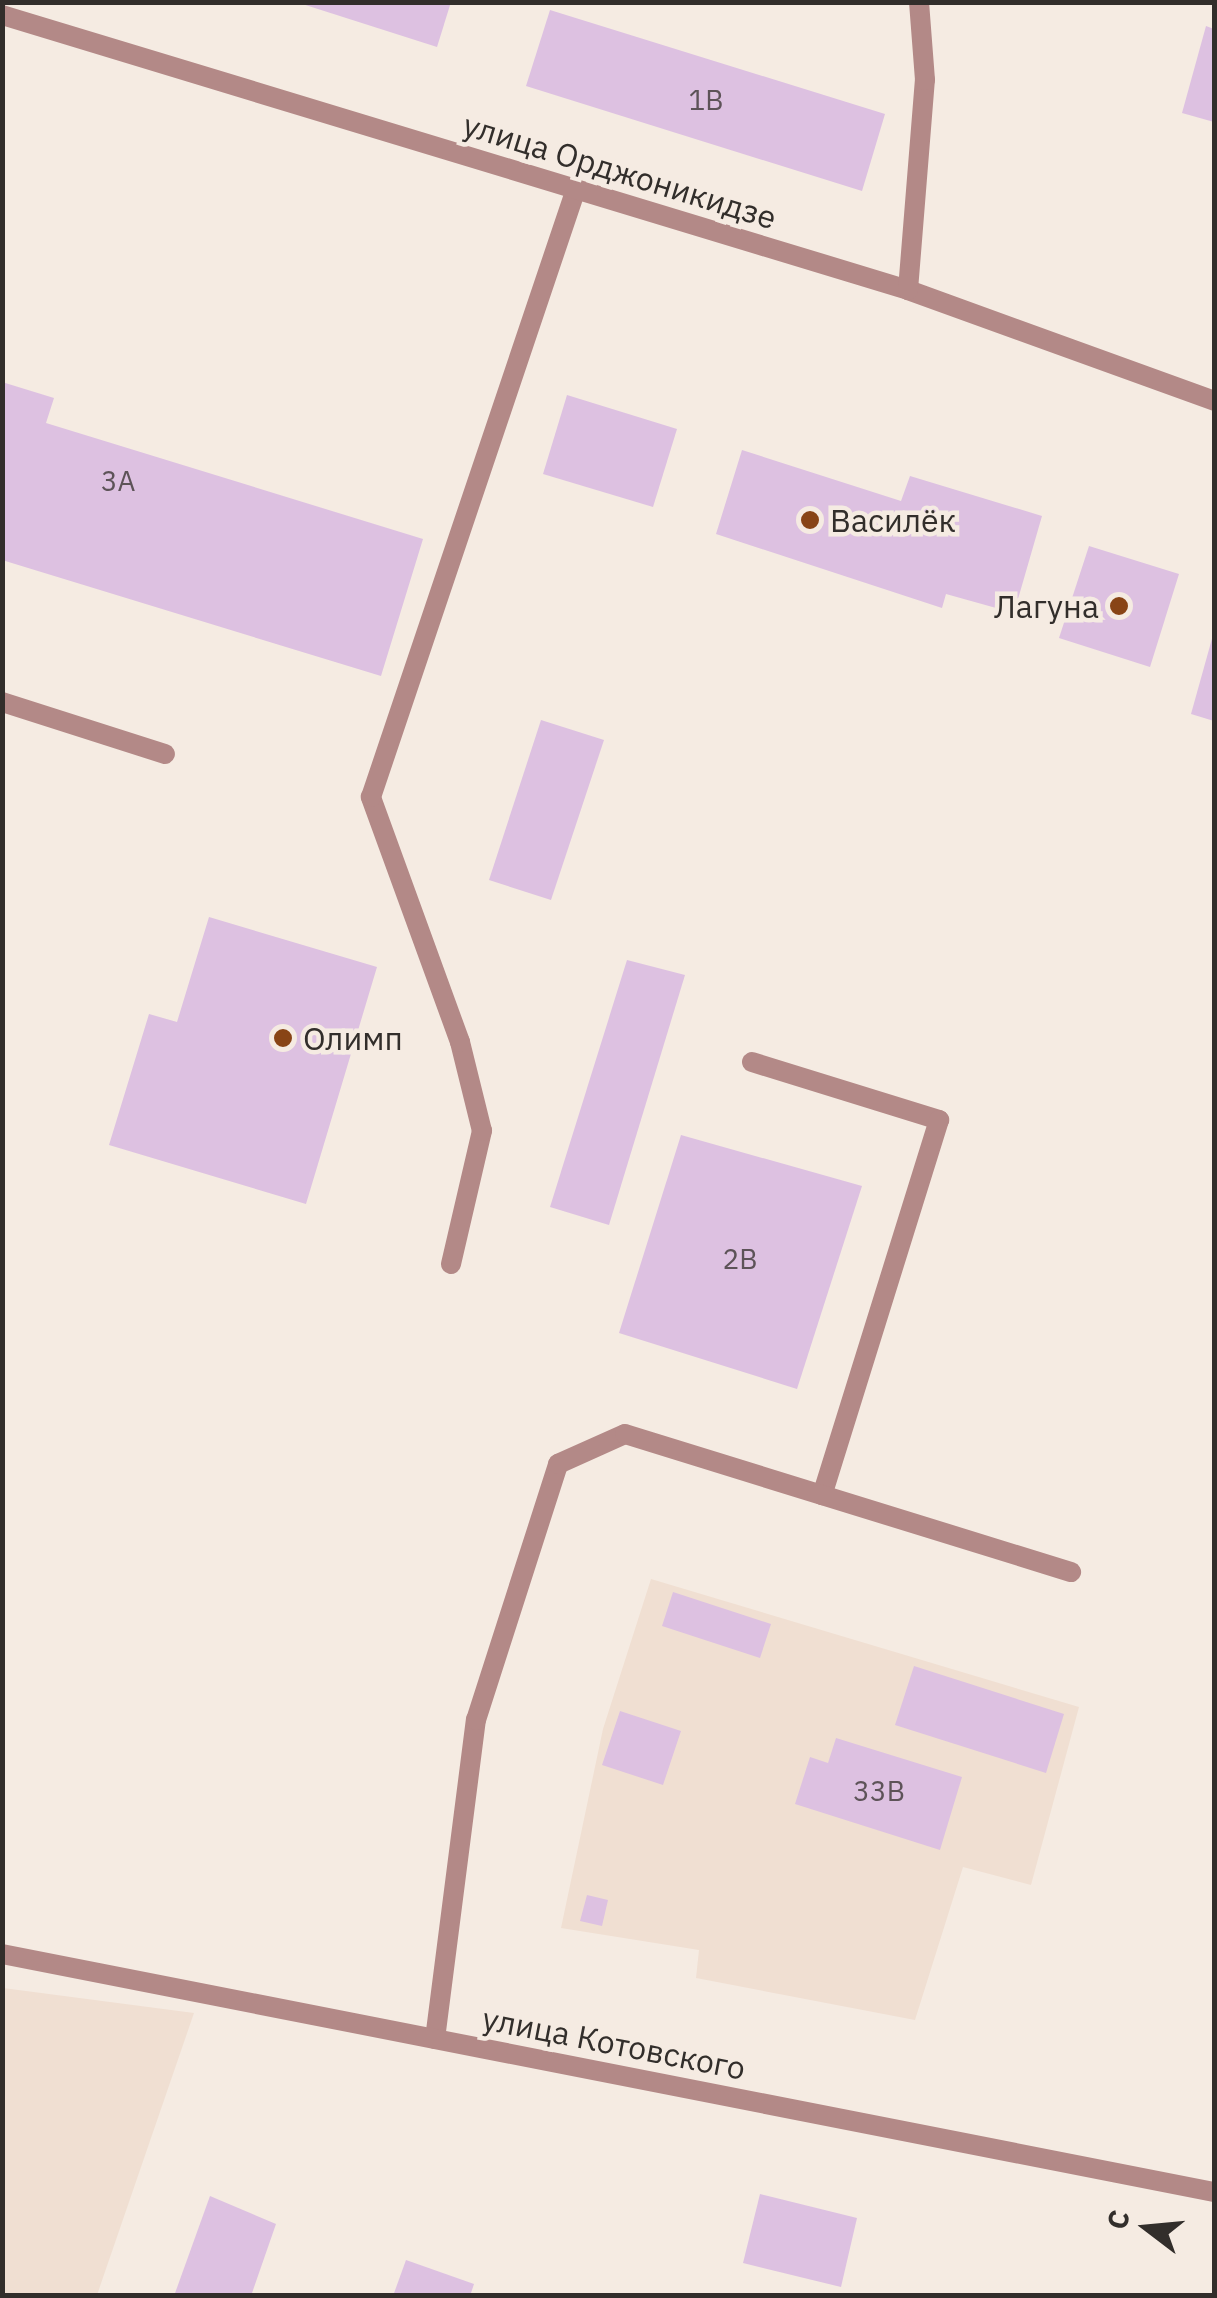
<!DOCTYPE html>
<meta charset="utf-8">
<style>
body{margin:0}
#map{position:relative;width:1217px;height:2298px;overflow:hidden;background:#f5ebe2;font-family:"IBM Plex Sans",sans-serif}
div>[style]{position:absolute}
.built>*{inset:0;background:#f0dfd2}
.building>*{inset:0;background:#ddc1e1}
.lane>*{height:20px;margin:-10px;padding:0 10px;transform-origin:10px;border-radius:10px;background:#b38987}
.street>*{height:20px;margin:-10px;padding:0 10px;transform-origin:10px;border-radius:10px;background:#b38987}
.dots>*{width:28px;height:28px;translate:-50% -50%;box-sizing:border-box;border:5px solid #f5ebe2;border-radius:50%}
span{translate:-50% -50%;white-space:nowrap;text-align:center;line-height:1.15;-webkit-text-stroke:9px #f5ebe2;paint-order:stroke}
.number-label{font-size:28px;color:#5d5358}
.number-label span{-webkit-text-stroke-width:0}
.street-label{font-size:32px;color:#322e2b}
.poi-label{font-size:32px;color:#322e2b}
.left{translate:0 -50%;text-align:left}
.right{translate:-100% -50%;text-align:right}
.frame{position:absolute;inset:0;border:5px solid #322e2b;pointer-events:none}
.north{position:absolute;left:1097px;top:2178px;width:100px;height:100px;-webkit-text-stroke:8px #f5ebe2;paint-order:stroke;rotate:286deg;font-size:28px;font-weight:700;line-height:40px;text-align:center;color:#322e2b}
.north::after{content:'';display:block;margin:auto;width:35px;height:45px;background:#322e2b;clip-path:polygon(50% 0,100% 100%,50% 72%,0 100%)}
</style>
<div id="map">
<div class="built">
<div style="clip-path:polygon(651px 1579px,1079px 1707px,1031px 1885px,963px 1867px,915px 2020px,696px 1978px,699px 1950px,561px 1928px,603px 1729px)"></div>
<div style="clip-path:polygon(3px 1988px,194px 2013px,97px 2295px,3px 2295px)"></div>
</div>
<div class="building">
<div style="clip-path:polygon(296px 2px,451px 2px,437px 47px)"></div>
<div style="clip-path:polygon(550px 10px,885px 114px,862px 191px,526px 86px)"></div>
<div style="clip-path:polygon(1206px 26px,1214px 29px,1214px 122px,1182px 113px)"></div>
<div style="clip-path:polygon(2px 382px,54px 398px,46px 423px,423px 539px,381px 676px,2px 560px)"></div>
<div style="clip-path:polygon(567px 395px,677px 429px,653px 507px,543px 474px)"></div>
<div style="clip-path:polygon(742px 450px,901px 501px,910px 476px,1042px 516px,1014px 613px,946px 594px,942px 608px,716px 534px)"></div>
<div style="clip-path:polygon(1089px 546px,1179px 574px,1150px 667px,1059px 638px)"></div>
<div style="clip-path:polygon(1213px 635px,1214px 635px,1214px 721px,1191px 714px)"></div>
<div style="clip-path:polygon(541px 720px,604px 740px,551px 900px,489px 880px)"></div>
<div style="clip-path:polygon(209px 917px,377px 967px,306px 1204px,109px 1145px,149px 1014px,177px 1022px)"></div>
<div style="clip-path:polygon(627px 960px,685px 975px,609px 1225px,550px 1207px)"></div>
<div style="clip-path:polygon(681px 1135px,862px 1186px,797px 1389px,619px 1333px)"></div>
<div style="clip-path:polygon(673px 1592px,771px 1624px,760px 1658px,662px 1626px)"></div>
<div style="clip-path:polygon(914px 1666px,1064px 1714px,1046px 1773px,895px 1725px)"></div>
<div style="clip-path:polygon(620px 1711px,681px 1731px,663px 1785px,602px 1765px)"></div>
<div style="clip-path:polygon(836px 1738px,962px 1777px,940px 1850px,795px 1804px,810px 1757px,828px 1763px)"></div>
<div style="clip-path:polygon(587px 1895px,608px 1900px,602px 1926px,580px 1921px)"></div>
<div style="clip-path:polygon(760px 2194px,857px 2218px,841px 2287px,743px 2263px)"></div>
<div style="clip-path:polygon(210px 2196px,276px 2224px,251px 2296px,174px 2296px)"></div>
<div style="clip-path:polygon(406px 2260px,474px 2284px,470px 2296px,393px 2296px)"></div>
</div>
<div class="lane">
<div style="left:2px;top:702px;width:171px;rotate:17.7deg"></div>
<div style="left:752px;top:1062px;width:196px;rotate:17.2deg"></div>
<div style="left:939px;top:1120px;width:393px;rotate:107.3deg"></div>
<div style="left:451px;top:1264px;width:137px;rotate:-76.9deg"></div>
<div style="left:482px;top:1131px;width:92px;rotate:-103.9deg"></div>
<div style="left:460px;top:1042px;width:261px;rotate:-110deg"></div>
<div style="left:371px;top:797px;width:642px;rotate:-71.37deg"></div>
<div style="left:435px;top:2039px;width:322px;rotate:-82.7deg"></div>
<div style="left:476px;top:1720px;width:269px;rotate:-72.2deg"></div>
<div style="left:558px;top:1464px;width:73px;rotate:-24.1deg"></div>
<div style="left:625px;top:1434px;width:467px;rotate:17.2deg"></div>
</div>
<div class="street">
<div style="left:2px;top:15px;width:947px;rotate:16.88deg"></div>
<div style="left:908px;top:290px;width:326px;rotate:19.9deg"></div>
<div style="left:908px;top:290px;width:211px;rotate:-85.4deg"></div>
<div style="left:925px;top:80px;width:78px;rotate:-94.4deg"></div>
<div style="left:2px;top:1954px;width:1235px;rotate:11.11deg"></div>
</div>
<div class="dots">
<div style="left:810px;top:520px;background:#884416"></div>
<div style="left:1119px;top:606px;background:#884416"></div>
<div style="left:283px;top:1038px;background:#884416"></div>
</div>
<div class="number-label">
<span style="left:706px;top:100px">1В</span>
<span style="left:118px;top:481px">3А</span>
<span style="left:740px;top:1259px">2В</span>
<span style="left:879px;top:1791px">33В</span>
</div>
<div class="street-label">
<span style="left:620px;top:171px;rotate:17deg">улица Орджоникидзе</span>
<span style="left:614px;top:2043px;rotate:11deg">улица Котовского</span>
</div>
<div class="poi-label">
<span class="left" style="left:830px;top:520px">Василёк</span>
<span class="right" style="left:1099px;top:606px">Лагуна</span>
<span class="left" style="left:303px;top:1038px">Олимп</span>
</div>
<div class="frame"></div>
<div class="north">С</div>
</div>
